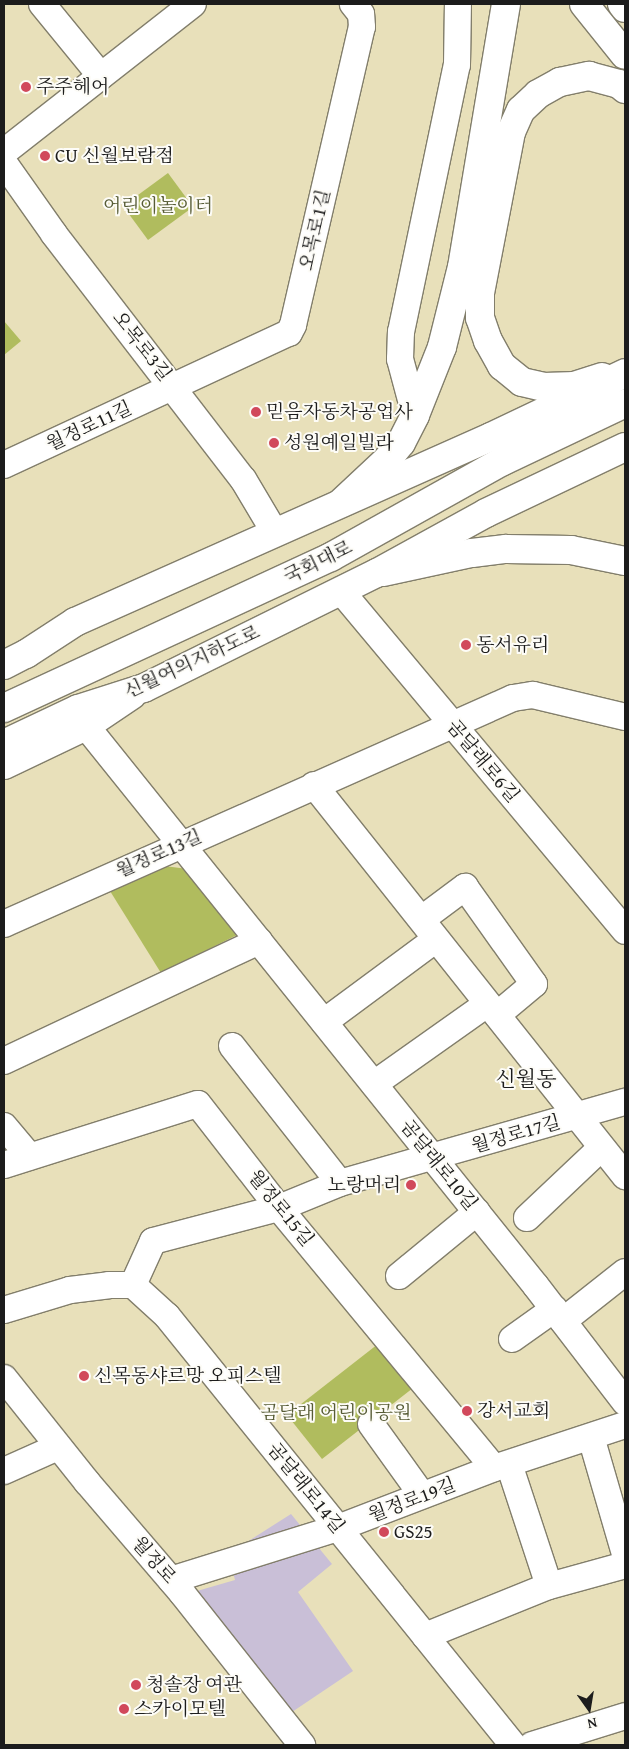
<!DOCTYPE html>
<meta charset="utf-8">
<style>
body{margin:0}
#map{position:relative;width:629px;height:1749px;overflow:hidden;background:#e8e0ba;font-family:"Gentium Book Plus","Noto Serif KR",serif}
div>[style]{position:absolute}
.industrial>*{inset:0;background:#c9bfd7}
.green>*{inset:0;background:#b0bc5e}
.roads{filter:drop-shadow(1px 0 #827e6b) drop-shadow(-1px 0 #827e6b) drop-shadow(0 1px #827e6b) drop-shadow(0 -1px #827e6b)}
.minor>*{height:26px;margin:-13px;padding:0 13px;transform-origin:13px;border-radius:13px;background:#fff}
.major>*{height:28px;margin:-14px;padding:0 14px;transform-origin:14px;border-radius:14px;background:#fff}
.highway>*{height:28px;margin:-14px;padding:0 14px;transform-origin:14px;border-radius:14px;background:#fff}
.dots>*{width:14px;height:14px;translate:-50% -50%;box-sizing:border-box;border:2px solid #fdfcf7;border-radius:50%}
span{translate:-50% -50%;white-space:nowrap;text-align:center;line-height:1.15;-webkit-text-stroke:4px #fdfcf7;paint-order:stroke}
.poi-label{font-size:19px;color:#1c1c1c}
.left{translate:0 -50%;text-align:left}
.right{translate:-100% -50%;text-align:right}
.park-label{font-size:19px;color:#575c36}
.street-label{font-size:19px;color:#1c1c1c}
.quarter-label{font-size:21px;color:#1c1c1c}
.frame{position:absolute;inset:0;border:5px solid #1c1c1c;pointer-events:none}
.north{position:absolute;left:564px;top:1684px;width:50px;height:50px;-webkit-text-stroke:4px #fdfcf7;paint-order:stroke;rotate:167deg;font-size:14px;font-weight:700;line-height:20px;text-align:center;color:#1c1c1c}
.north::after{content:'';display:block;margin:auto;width:18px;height:22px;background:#1c1c1c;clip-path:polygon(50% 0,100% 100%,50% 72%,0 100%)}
</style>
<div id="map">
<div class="industrial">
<div style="clip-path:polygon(291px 1514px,332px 1564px,298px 1592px,353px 1671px,292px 1712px,197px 1591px,235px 1580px,228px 1554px)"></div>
</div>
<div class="green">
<div style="clip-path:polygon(168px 173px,193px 207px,148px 240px,123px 206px)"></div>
<div style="clip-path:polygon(4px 321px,21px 341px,4px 355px)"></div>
<div style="clip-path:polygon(164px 866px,188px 869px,237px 935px,161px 973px,110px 891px)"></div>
<div style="clip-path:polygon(387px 1337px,422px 1381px,322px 1459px,287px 1415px)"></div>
</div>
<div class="roads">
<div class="minor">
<div style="left:42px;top:4px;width:93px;rotate:50.7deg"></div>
<div style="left:4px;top:152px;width:240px;rotate:-38.1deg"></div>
<div style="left:4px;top:163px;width:87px;rotate:54.8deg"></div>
<div style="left:54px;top:234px;width:309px;rotate:52.4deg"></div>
<div style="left:243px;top:479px;width:63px;rotate:59.3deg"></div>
<div style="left:415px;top:415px;width:58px;rotate:-105deg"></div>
<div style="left:400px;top:359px;width:27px;rotate:-88deg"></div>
<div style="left:401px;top:332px;width:273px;rotate:-78.2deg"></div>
<div style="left:457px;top:65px;width:61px;rotate:-89.1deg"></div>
<div style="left:4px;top:465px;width:314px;rotate:-24.9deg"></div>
<div style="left:289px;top:333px;width:9px;rotate:-63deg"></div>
<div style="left:293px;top:325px;width:306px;rotate:-77deg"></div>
<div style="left:362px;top:27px;width:13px;rotate:-94deg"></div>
<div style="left:361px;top:14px;width:13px;rotate:-129deg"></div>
<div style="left:341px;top:591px;width:443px;rotate:50.1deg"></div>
<div style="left:86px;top:726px;width:718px;rotate:51.22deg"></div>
<div style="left:536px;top:1286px;width:146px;rotate:52.5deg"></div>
<div style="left:314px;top:785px;width:500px;rotate:51.5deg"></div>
<div style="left:422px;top:919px;width:54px;rotate:-36.7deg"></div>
<div style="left:465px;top:887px;width:119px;rotate:54.6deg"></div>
<div style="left:534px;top:984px;width:48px;rotate:140deg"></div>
<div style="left:4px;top:924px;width:557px;rotate:-23.94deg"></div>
<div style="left:513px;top:698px;width:20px;rotate:-9deg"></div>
<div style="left:533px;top:695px;width:95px;rotate:13.4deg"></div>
<div style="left:324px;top:1022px;width:139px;rotate:-36.5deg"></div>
<div style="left:232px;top:1046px;width:174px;rotate:51.8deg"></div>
<div style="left:4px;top:1061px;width:282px;rotate:-25.2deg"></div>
<div style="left:374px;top:1084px;width:138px;rotate:-35.3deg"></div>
<div style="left:4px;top:1126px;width:40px;rotate:50deg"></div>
<div style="left:4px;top:1165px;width:203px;rotate:-17.5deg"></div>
<div style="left:198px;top:1104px;width:132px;rotate:52.1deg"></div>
<div style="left:279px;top:1208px;width:337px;rotate:50.4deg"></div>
<div style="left:527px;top:1218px;width:102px;rotate:-43.4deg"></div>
<div style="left:399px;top:1276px;width:101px;rotate:-39.4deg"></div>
<div style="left:133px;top:1285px;width:48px;rotate:-65.6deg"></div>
<div style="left:153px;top:1241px;width:130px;rotate:-14.7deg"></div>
<div style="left:279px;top:1208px;width:66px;rotate:-22.3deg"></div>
<div style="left:340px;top:1183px;width:296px;rotate:-15.9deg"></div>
<div style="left:4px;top:1310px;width:69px;rotate:-16.9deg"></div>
<div style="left:70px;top:1290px;width:39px;rotate:-7deg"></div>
<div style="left:109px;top:1285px;width:24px"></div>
<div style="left:133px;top:1285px;width:46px;rotate:42.4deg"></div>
<div style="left:167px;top:1316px;width:551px;rotate:51.11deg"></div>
<div style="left:563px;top:1321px;width:79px;rotate:-38.3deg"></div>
<div style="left:512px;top:1339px;width:52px;rotate:-35.5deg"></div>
<div style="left:4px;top:1378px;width:133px;rotate:51.4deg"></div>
<div style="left:87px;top:1482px;width:146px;rotate:49.4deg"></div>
<div style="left:182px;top:1593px;width:194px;rotate:51.7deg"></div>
<div style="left:371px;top:1424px;width:87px;rotate:54.3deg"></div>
<div style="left:591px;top:1437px;width:122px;rotate:73.8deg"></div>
<div style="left:509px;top:1464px;width:128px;rotate:71.8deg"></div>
<div style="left:4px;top:1471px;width:59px;rotate:-24deg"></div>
<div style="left:171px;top:1580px;width:175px;rotate:-17.3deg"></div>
<div style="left:338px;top:1528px;width:167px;rotate:-21deg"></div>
<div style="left:494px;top:1468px;width:138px;rotate:-18.2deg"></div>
<div style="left:425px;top:1636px;width:134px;rotate:-22deg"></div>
<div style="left:549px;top:1586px;width:79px;rotate:-15.4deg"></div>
<div style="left:532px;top:1745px;width:97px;rotate:-17.3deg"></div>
</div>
<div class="major">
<div style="left:584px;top:4px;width:65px;rotate:51.2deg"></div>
<div style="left:622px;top:4px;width:5px;rotate:53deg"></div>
<div style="left:602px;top:377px;width:28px;rotate:162deg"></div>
<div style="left:575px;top:386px;width:31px;rotate:178deg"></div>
<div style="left:544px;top:387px;width:23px;rotate:-167deg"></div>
<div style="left:522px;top:382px;width:26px;rotate:-141deg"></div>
<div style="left:502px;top:366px;width:29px;rotate:-119deg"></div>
<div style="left:488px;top:341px;width:24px;rotate:-109deg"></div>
<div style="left:480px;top:318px;width:25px;rotate:-90deg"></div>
<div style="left:480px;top:293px;width:164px;rotate:-79.1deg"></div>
<div style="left:511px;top:132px;width:24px;rotate:-66deg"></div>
<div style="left:521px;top:110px;width:23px;rotate:-43deg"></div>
<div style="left:538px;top:94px;width:25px;rotate:-29deg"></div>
<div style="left:560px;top:82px;width:30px;rotate:-12deg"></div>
<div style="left:589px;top:76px;width:31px;rotate:15deg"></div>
<div style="left:619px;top:84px;width:8px;rotate:40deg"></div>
<div style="left:341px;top:503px;width:63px;rotate:-43.1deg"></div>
<div style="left:387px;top:460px;width:22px;rotate:-51deg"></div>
<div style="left:401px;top:443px;width:31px;rotate:-63deg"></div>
<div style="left:415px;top:415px;width:73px;rotate:-68.3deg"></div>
<div style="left:442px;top:347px;width:82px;rotate:-76deg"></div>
<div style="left:462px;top:267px;width:267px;rotate:-80.5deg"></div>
<div style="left:383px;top:572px;width:91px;rotate:-12.1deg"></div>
<div style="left:472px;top:553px;width:34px;rotate:-7deg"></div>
<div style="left:506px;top:549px;width:65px;rotate:0.9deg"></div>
<div style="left:571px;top:550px;width:55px;rotate:11.5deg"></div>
<div style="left:4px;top:708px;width:360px;rotate:-24.8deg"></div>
<div style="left:331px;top:557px;width:197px;rotate:-29.2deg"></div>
<div style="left:503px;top:461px;width:135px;rotate:-25.4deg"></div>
<div style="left:4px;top:765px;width:91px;rotate:-25.4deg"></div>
<div style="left:86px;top:726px;width:55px;rotate:-34deg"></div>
</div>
<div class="highway">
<div style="left:4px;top:665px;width:25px;rotate:-27deg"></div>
<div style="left:26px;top:654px;width:59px;rotate:-33.1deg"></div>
<div style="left:75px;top:622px;width:455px;rotate:-24deg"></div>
<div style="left:491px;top:437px;width:148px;rotate:-25.5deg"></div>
<div style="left:4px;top:744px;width:82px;rotate:-25.3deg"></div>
<div style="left:78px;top:709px;width:69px;rotate:-17.7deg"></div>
<div style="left:144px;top:688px;width:260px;rotate:-26.3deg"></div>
<div style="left:377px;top:573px;width:124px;rotate:-28.8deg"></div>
<div style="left:486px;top:513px;width:154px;rotate:-25.4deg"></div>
</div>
</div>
<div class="dots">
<div style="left:26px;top:87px;background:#d1495b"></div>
<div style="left:45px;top:156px;background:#d1495b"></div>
<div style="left:256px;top:412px;background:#d1495b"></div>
<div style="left:274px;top:443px;background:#d1495b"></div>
<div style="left:466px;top:645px;background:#d1495b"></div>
<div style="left:411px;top:1185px;background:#d1495b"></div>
<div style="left:84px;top:1376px;background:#d1495b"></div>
<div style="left:467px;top:1411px;background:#d1495b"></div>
<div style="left:384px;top:1532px;background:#d1495b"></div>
<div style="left:136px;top:1685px;background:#d1495b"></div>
<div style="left:124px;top:1709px;background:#d1495b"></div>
</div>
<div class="poi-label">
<span class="left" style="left:36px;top:87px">주주헤어</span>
<span class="left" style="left:55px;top:156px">CU 신월보람점</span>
<span class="left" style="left:266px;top:412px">믿음자동차공업사</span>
<span class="left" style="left:284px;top:443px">성원예일빌라</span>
<span class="left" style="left:476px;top:645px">동서유리</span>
<span class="right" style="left:401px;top:1185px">노랑머리</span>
<span class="left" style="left:94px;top:1376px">신목동샤르망 오피스텔</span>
<span class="left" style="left:477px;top:1411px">강서교회</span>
<span class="left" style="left:394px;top:1532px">GS25</span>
<span class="left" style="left:146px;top:1685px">청솔장 여관</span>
<span class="left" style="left:134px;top:1709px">스카이모텔</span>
</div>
<div class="park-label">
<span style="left:158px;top:206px">어린이놀이터</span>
<span style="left:336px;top:1413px">곰달래 어린이공원</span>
</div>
<div class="street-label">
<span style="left:315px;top:230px;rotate:-77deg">오목로1길</span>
<span style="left:142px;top:346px;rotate:52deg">오목로3길</span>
<span style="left:89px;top:426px;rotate:-25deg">월정로11길</span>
<span style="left:318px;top:562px;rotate:-26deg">국회대로</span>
<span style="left:192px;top:662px;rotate:-25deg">신월여의지하도로</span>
<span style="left:483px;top:761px;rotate:50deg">곰달래로6길</span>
<span style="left:159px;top:854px;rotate:-24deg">월정로13길</span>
<span style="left:516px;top:1134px;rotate:-16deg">월정로17길</span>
<span style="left:439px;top:1165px;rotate:51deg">곰달래로10길</span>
<span style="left:281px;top:1208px;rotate:51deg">월정로15길</span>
<span style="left:306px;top:1488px;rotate:51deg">곰달래로14길</span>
<span style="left:412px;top:1500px;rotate:-21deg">월정로19길</span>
<span style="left:154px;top:1560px;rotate:49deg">월정로</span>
</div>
<div class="quarter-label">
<span style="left:526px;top:1079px">신월동</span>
</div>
<div class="frame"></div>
<div class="north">N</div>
</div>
